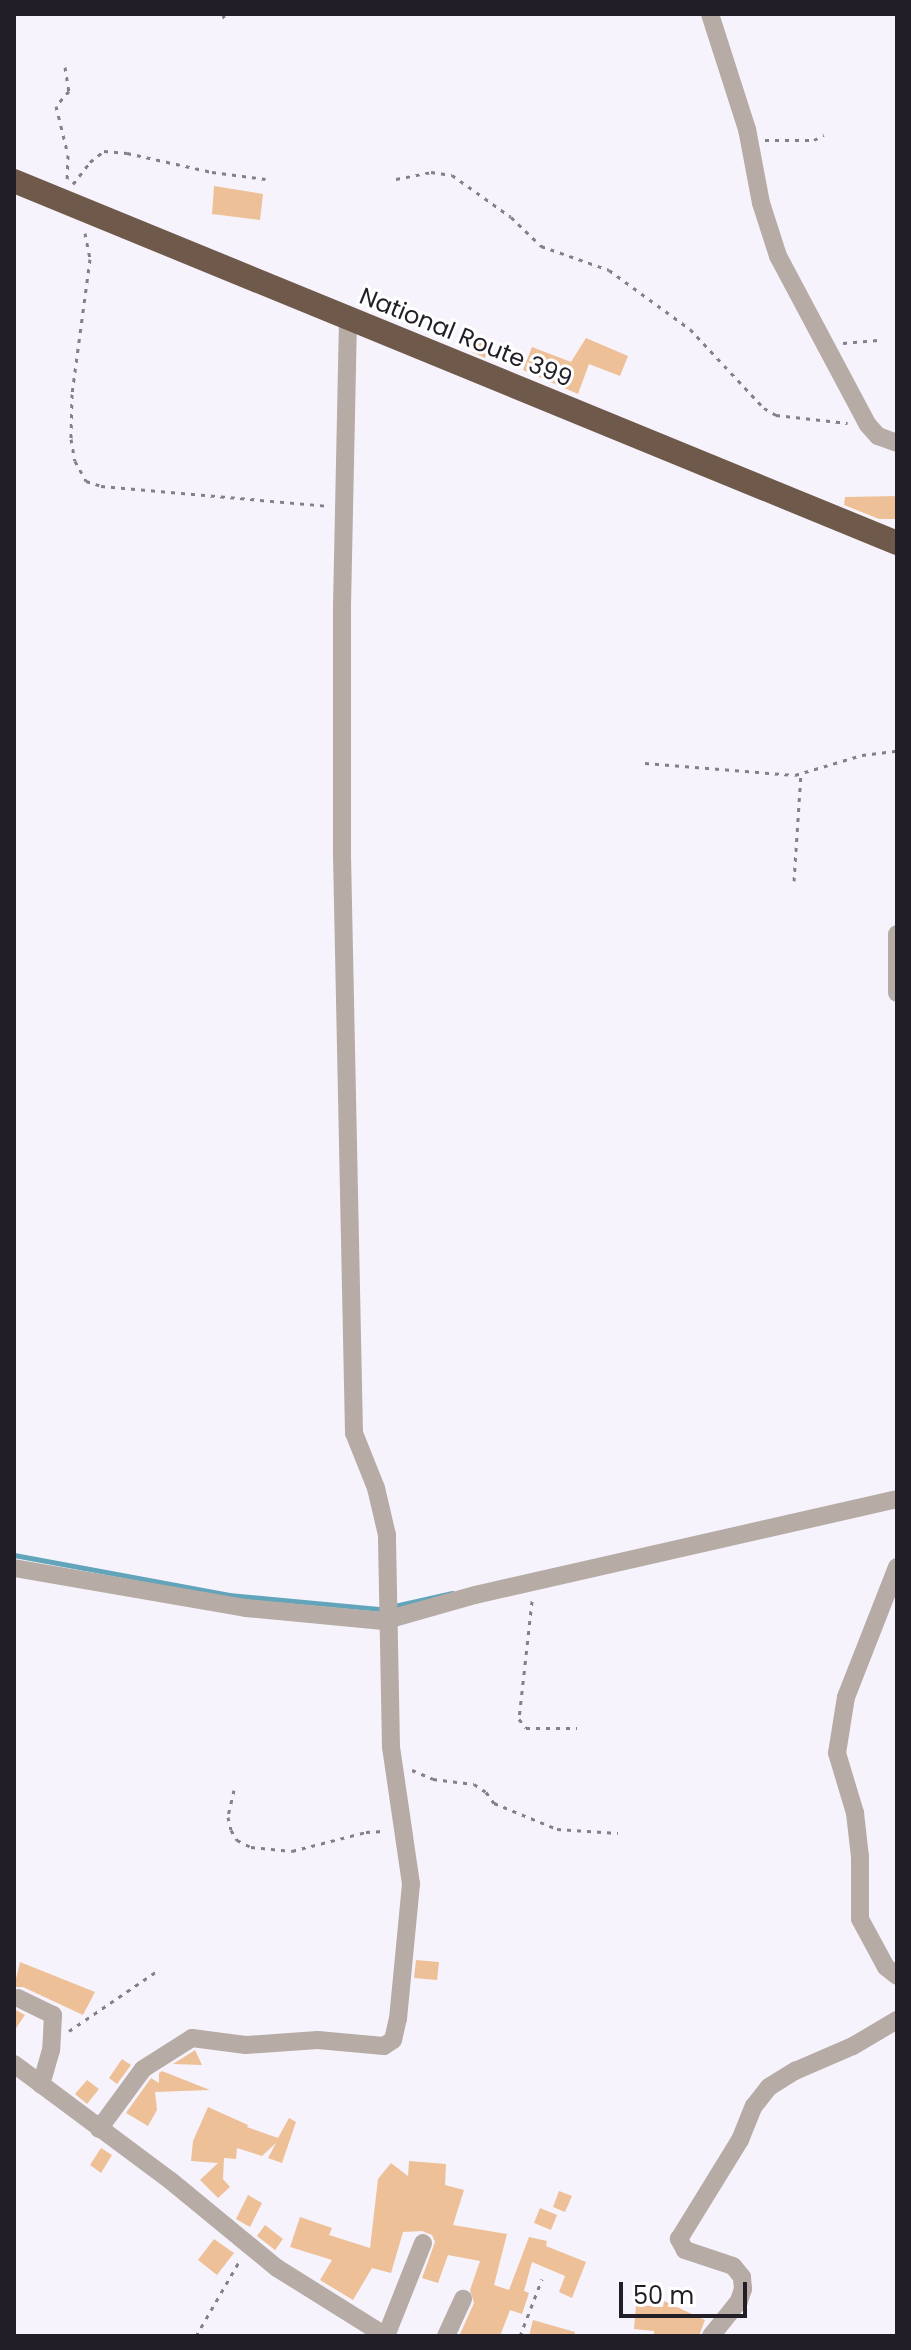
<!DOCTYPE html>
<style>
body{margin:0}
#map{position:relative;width:911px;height:2350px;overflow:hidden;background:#f7f3fd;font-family:Poppins,sans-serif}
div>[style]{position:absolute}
.stream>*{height:5px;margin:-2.5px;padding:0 2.5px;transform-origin:2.5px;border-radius:2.5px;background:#62a5bb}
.building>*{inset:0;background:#eec097}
.path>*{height:3px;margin-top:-1.5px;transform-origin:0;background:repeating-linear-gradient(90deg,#84808a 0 4px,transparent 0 10px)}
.minor>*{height:18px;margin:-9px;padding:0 9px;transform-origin:9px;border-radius:9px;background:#b6aca5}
.highway>*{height:24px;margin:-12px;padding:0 12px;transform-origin:12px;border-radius:12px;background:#6e594b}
span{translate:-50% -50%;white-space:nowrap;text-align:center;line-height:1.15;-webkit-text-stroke:6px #fff;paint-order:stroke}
.street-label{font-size:24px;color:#221e27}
.frame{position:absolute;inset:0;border:16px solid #221e27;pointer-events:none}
.scale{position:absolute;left:619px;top:2282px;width:128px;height:36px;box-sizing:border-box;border:4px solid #221e27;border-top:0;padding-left:10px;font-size:24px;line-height:28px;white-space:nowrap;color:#221e27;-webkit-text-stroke:6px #fff;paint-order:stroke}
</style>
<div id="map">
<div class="stream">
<div style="left:14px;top:1555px;width:219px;rotate:10.5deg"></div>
<div style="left:229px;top:1595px;width:153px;rotate:5.3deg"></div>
<div style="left:381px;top:1609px;width:73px;rotate:-12.7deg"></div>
</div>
<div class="building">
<div style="clip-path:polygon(214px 186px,263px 194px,260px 220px,212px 214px)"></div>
<div style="clip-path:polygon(586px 338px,628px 356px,620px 376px,589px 364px,578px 394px,523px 370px,532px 347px,571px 362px)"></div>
<div style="clip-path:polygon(477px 341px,492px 341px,485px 358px,472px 352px)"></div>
<div style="clip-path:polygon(897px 496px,897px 519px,879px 519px,844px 505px,845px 497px)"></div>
<div style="clip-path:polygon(416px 1960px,439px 1962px,437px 1980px,414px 1978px)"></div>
<div style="clip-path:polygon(20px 1962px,95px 1992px,83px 2015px,23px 1987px,14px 1987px)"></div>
<div style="clip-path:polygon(14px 2009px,25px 2015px,14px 2031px)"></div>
<div style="clip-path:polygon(195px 2050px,202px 2065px,173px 2064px)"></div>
<div style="clip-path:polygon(122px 2059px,131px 2065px,117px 2084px,109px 2078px)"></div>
<div style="clip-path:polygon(162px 2071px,210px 2090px,155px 2092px,157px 2110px,148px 2126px,126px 2113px,151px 2078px,159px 2083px,159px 2073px)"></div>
<div style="clip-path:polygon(87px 2080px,99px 2089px,87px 2104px,75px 2094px)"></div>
<div style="clip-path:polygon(208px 2107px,248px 2125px,247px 2127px,278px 2138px,289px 2118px,296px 2122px,282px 2163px,268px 2158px,276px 2143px,262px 2156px,237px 2148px,236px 2159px,224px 2158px,223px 2179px,230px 2187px,218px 2198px,200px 2180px,218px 2163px,191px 2161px,193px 2141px)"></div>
<div style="clip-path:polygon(101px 2148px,112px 2155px,101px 2173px,90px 2165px)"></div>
<div style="clip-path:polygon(409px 2161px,446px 2164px,445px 2185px,464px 2190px,453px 2225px,507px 2234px,494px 2285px,509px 2290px,529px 2237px,547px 2241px,546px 2246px,586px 2262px,572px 2298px,559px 2292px,565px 2276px,532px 2262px,524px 2291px,529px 2293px,522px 2314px,510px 2310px,500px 2336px,460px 2334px,474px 2303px,470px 2290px,480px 2261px,448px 2255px,438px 2283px,422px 2278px,435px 2242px,432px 2235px,422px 2231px,403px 2232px,391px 2273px,372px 2268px,353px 2300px,320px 2280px,332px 2260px,290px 2247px,300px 2217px,332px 2228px,329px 2235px,370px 2248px,378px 2179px,391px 2163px,408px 2176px)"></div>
<div style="clip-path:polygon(559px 2191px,572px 2196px,565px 2212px,553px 2207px)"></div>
<div style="clip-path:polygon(248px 2195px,262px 2203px,250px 2227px,236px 2219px)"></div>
<div style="clip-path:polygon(540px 2208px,557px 2215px,551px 2230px,534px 2223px)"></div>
<div style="clip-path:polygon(265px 2225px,283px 2239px,275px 2250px,257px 2236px)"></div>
<div style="clip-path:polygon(214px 2239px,234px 2253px,217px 2275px,198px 2260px)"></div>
<div style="clip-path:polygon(664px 2301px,705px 2320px,699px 2336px,654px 2336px,654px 2331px,634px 2329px,636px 2305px,663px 2307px)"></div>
<div style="clip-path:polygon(533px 2320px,575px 2332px,574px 2336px,529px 2336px)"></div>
</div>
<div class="path">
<div style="left:223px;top:14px;width:7px;rotate:74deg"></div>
<div style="left:65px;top:67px;width:24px;rotate:81deg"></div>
<div style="left:69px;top:91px;width:20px;rotate:131deg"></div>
<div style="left:56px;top:106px;width:50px;rotate:76.2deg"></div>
<div style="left:68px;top:155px;width:26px;rotate:92deg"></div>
<div style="left:765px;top:140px;width:49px"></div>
<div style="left:814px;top:140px;width:11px;rotate:-27deg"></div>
<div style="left:396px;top:179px;width:36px;rotate:-11deg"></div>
<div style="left:431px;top:172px;width:21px;rotate:8deg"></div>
<div style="left:452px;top:175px;width:72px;rotate:35.4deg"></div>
<div style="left:511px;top:217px;width:42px;rotate:44deg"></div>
<div style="left:541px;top:246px;width:72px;rotate:19.4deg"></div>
<div style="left:609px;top:270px;width:100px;rotate:36.1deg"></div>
<div style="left:690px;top:329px;width:108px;rotate:46.9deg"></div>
<div style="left:764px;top:408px;width:14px;rotate:30deg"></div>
<div style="left:776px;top:415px;width:72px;rotate:6.3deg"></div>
<div style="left:73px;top:184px;width:28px;rotate:-52deg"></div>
<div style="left:90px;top:162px;width:18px;rotate:-38deg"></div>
<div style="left:104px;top:151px;width:23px;rotate:5deg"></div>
<div style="left:127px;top:153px;width:87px;rotate:12.6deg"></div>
<div style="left:212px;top:172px;width:54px;rotate:7.4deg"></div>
<div style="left:85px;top:233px;width:26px;rotate:79deg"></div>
<div style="left:90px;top:259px;width:136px;rotate:97.6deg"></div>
<div style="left:72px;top:394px;width:45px;rotate:91.3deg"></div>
<div style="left:71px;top:439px;width:22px;rotate:80deg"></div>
<div style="left:75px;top:461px;width:23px;rotate:61deg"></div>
<div style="left:86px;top:481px;width:16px;rotate:18deg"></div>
<div style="left:101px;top:486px;width:228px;rotate:5deg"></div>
<div style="left:843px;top:343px;width:38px;rotate:-5deg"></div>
<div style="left:645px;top:763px;width:150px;rotate:4.6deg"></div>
<div style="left:795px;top:775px;width:70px;rotate:-16.6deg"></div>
<div style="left:862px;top:755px;width:35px;rotate:-7deg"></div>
<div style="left:794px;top:881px;width:107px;rotate:-86.3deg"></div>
<div style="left:532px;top:1601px;width:119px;rotate:96.3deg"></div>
<div style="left:519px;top:1719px;width:11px;rotate:52deg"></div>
<div style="left:526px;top:1728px;width:51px"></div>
<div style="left:412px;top:1770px;width:23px;rotate:23deg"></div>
<div style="left:433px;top:1779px;width:41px;rotate:7deg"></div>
<div style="left:474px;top:1784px;width:14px;rotate:34deg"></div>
<div style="left:486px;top:1792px;width:14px;rotate:54deg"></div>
<div style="left:494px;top:1803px;width:68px;rotate:22.4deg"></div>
<div style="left:557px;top:1829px;width:61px;rotate:3.8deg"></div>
<div style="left:234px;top:1790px;width:28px;rotate:103deg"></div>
<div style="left:228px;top:1817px;width:13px;rotate:77deg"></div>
<div style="left:231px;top:1830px;width:12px;rotate:59deg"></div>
<div style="left:237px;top:1840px;width:16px;rotate:27deg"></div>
<div style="left:251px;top:1847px;width:41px;rotate:5.6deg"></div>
<div style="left:292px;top:1851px;width:76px;rotate:-14.4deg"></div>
<div style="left:366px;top:1832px;width:18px;rotate:-3deg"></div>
<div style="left:69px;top:2031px;width:107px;rotate:-34.3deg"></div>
<div style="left:196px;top:2336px;width:88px;rotate:-59.9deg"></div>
<div style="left:520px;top:2336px;width:61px;rotate:-68.9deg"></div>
</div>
<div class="minor">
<div style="left:710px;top:14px;width:121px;rotate:72.2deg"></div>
<div style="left:747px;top:129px;width:75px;rotate:79.3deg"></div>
<div style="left:761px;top:203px;width:56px;rotate:72.2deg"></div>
<div style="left:778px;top:256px;width:191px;rotate:62deg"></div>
<div style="left:868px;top:425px;width:15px;rotate:48deg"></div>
<div style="left:878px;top:436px;width:20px;rotate:20deg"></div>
<div style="left:897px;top:934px;width:59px;rotate:90deg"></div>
<div style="left:897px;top:1567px;width:140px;rotate:111.4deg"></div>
<div style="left:846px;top:1697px;width:57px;rotate:99.1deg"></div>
<div style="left:837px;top:1753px;width:63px;rotate:73.3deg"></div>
<div style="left:855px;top:1813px;width:44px;rotate:83.5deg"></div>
<div style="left:860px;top:1857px;width:62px;rotate:90deg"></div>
<div style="left:860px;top:1919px;width:55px;rotate:61.6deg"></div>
<div style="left:886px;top:1967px;width:14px;rotate:39deg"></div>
<div style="left:14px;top:1568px;width:235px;rotate:9.8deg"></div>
<div style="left:246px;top:1608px;width:138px;rotate:5.4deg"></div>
<div style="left:383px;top:1621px;width:96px;rotate:-15.8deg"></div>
<div style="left:475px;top:1595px;width:433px;rotate:-12.8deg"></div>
<div style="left:18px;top:1998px;width:39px;rotate:26deg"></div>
<div style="left:53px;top:2015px;width:35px;rotate:93deg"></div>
<div style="left:51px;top:2050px;width:36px;rotate:106deg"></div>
<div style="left:14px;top:2064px;width:196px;rotate:36.7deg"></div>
<div style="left:171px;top:2181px;width:137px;rotate:39.4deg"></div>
<div style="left:277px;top:2268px;width:128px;rotate:32deg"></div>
<div style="left:99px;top:2129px;width:74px;rotate:-53.7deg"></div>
<div style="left:143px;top:2069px;width:58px;rotate:-32.3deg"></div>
<div style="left:192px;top:2038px;width:54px;rotate:7.4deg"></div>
<div style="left:246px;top:2045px;width:72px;rotate:-4deg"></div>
<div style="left:318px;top:2040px;width:66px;rotate:5.2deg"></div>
<div style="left:384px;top:2046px;width:11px;rotate:-34deg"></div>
<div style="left:393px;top:2040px;width:22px;rotate:-77deg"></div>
<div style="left:398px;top:2019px;width:136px;rotate:-84.5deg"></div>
<div style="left:411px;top:1884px;width:138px;rotate:-98.3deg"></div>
<div style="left:391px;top:1747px;width:212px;rotate:-91.1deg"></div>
<div style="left:387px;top:1535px;width:48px;rotate:-103.2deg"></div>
<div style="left:376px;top:1488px;width:59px;rotate:-111.8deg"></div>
<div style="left:354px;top:1433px;width:579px;rotate:-91.19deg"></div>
<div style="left:342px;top:854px;width:248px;rotate:-90deg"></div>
<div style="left:342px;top:606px;width:287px;rotate:-88.8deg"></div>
<div style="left:386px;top:2336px;width:100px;rotate:-68.3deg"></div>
<div style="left:446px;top:2336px;width:41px;rotate:-65.3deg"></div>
<div style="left:711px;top:2336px;width:45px;rotate:-51.3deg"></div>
<div style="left:739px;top:2301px;width:13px;rotate:-72deg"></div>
<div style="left:743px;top:2289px;width:12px;rotate:-95deg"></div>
<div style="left:742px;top:2277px;width:14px;rotate:-129deg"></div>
<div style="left:733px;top:2266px;width:51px;rotate:-161.6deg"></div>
<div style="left:685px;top:2250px;width:13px;rotate:-119deg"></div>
<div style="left:679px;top:2239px;width:116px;rotate:-58.4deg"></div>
<div style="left:740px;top:2140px;width:37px;rotate:-68deg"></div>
<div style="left:754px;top:2106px;width:24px;rotate:-52deg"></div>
<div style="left:769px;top:2087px;width:31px;rotate:-32deg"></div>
<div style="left:795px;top:2071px;width:63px;rotate:-23.3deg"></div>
<div style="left:853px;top:2046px;width:51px;rotate:-30.6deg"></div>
</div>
<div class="highway">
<div style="left:14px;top:181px;width:954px;rotate:22.29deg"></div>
</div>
<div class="street-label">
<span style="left:466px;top:337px;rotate:22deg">National Route 399</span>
</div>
<div class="frame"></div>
<div class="scale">50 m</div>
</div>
